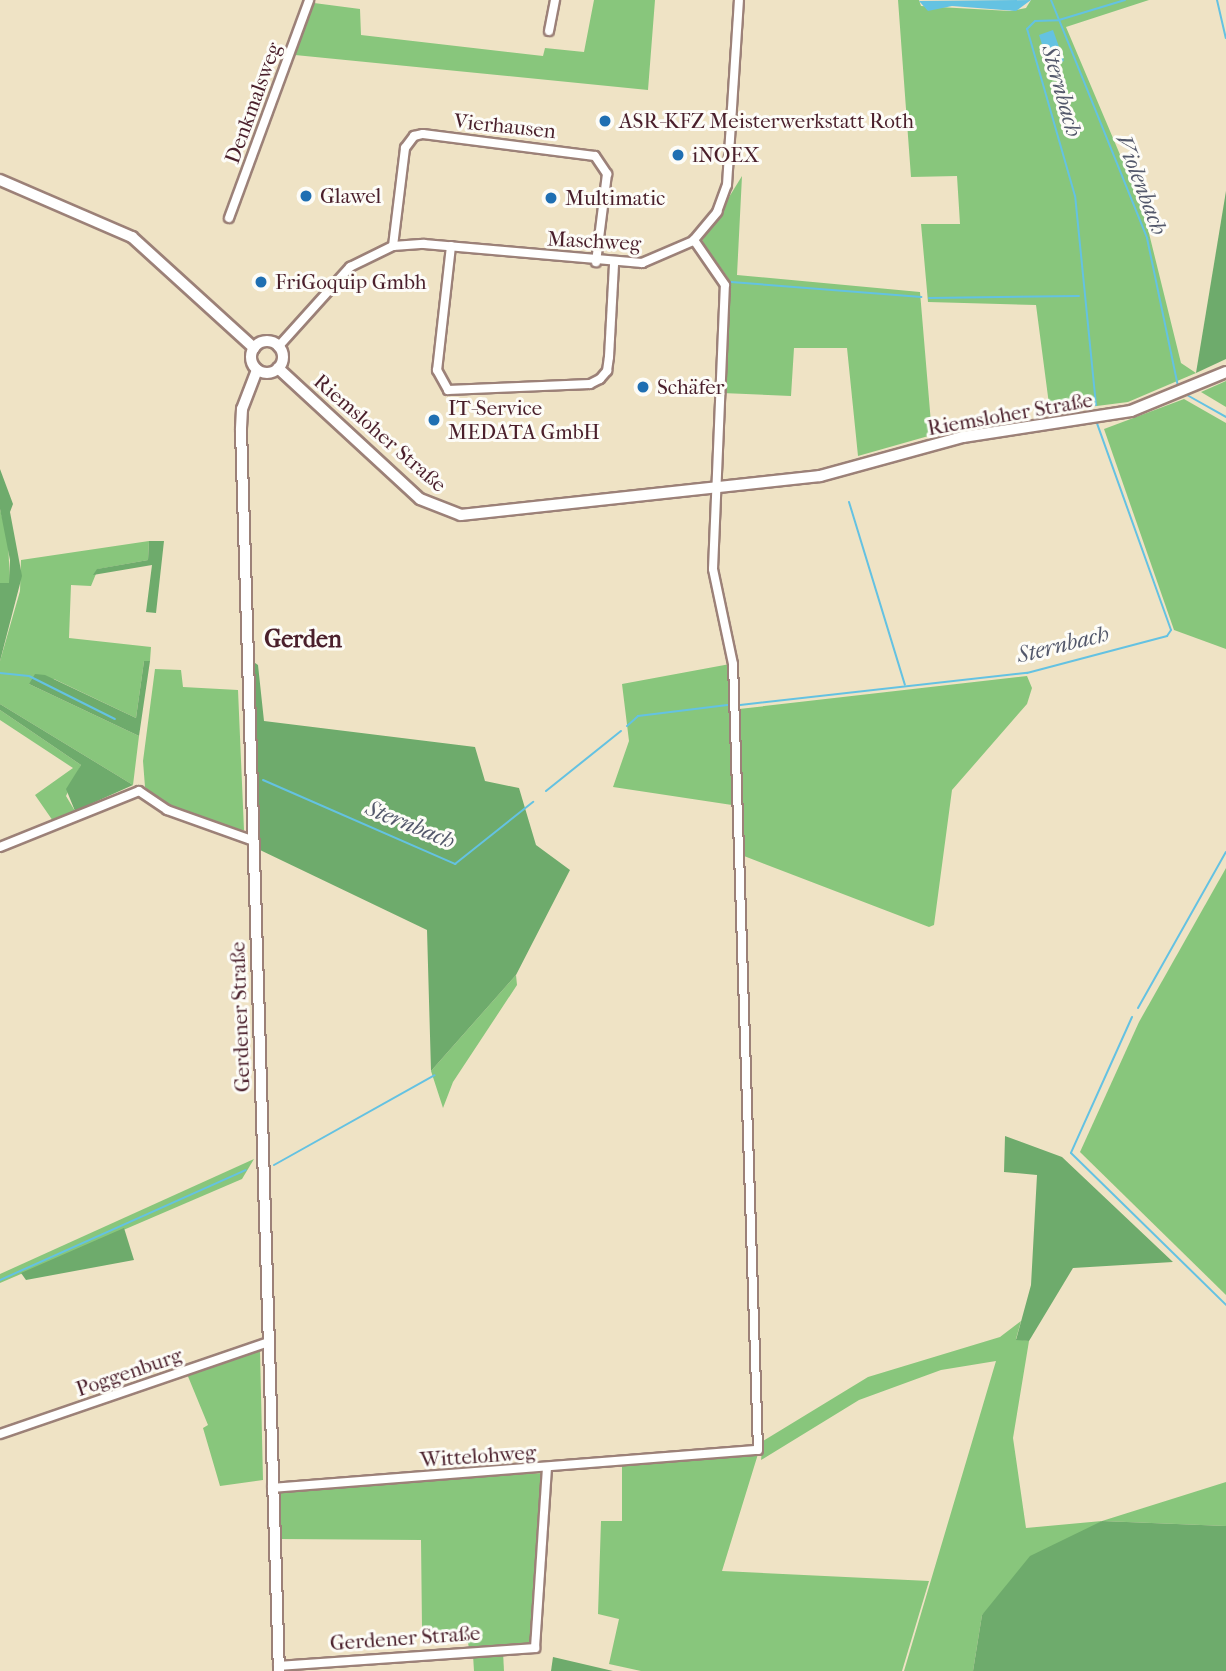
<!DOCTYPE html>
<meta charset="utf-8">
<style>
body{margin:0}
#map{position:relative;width:1226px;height:1671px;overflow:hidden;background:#efe3c5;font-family:"IM FELL French Canon",serif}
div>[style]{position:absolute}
.green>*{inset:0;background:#88c67c}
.forest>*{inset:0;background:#6eab6c}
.water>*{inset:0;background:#64c2e2}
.stream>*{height:2px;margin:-1px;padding:0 1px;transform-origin:1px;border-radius:1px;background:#64c2e2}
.roads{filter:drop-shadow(2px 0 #9c8178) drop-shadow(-2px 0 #9c8178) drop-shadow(0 2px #9c8178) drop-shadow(0 -2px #9c8178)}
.minor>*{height:8px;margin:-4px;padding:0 4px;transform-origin:4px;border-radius:4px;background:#fff}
.major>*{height:10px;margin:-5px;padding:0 5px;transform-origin:5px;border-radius:5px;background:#fff}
.major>.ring{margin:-5px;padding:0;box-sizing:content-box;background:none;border:10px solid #fff;border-radius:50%}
.dots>*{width:19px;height:19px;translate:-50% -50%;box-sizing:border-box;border:4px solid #fdfcf7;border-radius:50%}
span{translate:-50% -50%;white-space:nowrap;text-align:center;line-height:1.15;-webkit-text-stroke:6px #fdfcf7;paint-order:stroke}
.street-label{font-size:21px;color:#4a1f2b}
.poi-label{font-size:21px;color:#4a1f2b}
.left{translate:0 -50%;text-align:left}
.water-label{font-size:23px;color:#53586b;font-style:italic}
.quarter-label{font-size:24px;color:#4a1f2b;font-weight:700}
</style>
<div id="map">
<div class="green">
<div style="clip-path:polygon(594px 0,655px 0,648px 90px,295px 55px,314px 3px,360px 9px,361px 35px,543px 56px,545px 48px,584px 52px)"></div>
<div style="clip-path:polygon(898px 0,919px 0,921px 6px,1010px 11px,1026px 8px,1031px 0,1149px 0,1066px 27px,1143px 209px,1181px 363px,1196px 373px,1128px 402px,1050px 412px,1036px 305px,928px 302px,921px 224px,960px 224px,957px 176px,911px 177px)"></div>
<div style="clip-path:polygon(742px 176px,737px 275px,920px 292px,932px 435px,858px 456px,847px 348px,794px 348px,791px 396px,722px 393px,728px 278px,702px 241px)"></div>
<div style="clip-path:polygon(1226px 381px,1226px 407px,1201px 392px)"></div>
<div style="clip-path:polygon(1184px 399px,1226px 423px,1226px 649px,1174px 630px,1104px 429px)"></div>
<div style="clip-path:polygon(0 509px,8px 541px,10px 583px,0 583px)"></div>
<div style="clip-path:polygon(149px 541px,148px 560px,98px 569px,91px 586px,71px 585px,69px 638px,151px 647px,150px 661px,144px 661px,136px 718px,54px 679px,29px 684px,139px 736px,133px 785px,0 704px,0 661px,20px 591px,21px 560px)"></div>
<div style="clip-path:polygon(730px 664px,732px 805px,613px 787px,629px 741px,622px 684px)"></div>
<div style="clip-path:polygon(155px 669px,181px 670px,183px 687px,238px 690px,244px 830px,237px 833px,168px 807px,145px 787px,143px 761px)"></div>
<div style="clip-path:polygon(1027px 676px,1032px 688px,1027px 704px,952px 790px,934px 925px,929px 927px,744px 856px,739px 709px)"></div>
<div style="clip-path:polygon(0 710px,81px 765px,66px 796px,75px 811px,53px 821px,35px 795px,73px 768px,0 720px)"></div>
<div style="clip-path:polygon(1226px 868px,1226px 1295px,1080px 1152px,1139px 1022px)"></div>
<div style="clip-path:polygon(516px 975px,517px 985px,453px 1082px,443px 1108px,431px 1071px)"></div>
<div style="clip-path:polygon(254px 1159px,242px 1179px,0 1283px,0 1274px)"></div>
<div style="clip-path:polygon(1021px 1321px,1016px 1339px,1029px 1341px,1013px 1438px,1026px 1528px,1102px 1521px,1226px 1482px,1226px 1526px,1102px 1521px,982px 1615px,973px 1671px,904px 1671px,996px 1361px,941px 1370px,859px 1400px,761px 1460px,763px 1441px,868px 1377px,1000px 1337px)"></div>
<div style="clip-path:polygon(260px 1351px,263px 1480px,220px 1486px,203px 1428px,208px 1425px,187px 1374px)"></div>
<div style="clip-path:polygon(758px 1454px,722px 1571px,929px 1581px,902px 1671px,641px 1671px,609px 1664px,619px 1619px,598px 1614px,601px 1521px,622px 1521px,622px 1464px)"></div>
<div style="clip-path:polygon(543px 1473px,531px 1644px,469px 1648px,468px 1643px,422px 1628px,421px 1540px,281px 1539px,280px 1488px)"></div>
<div style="clip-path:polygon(503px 1652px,504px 1671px,474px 1671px,473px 1655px)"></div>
</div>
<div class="forest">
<div style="clip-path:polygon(1226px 191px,1226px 359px,1196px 373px)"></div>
<div style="clip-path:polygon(0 469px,13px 504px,10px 512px,22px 576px,0 661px,0 583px,9px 583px,10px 560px,0 509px)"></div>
<div style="clip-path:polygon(149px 541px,164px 541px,156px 613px,146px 612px,152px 565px,93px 575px,97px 569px,148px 560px)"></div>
<div style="clip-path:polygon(144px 661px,150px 661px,139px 736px,29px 684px,35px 674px,45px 675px,136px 718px)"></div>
<div style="clip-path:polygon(252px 661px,258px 665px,264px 721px,475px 747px,485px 781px,519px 788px,536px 845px,570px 870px,516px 975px,431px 1071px,427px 930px,260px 850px)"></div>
<div style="clip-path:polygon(0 704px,133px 785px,75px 811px,66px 789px,81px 765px,0 710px)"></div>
<div style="clip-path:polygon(1005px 1136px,1062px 1157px,1173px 1262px,1073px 1268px,1029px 1341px,1016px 1340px,1031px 1285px,1037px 1175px,1004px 1172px)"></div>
<div style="clip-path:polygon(124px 1228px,134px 1260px,26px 1280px,21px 1273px)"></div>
<div style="clip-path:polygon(1102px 1521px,1226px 1526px,1226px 1671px,973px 1671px,982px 1615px,1030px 1556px)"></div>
<div style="clip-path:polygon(553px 1657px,613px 1671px,551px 1671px)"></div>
</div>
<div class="water">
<div style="clip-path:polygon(1031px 0,1016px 11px,952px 6px,928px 11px,919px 1px)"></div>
<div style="clip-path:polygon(1053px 30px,1064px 61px,1049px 66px,1039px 35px)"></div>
</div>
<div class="stream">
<div style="left:1051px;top:0;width:257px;rotate:68deg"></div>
<div style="left:1147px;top:238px;width:151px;rotate:78.2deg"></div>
<div style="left:1217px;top:0;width:39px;rotate:77deg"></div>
<div style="left:731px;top:282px;width:191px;rotate:4.5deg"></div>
<div style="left:929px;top:298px;width:150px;rotate:-0.8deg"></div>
<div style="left:1187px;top:395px;width:45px;rotate:29.4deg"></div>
<div style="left:1096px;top:405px;width:210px;rotate:-95.7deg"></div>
<div style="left:1075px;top:196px;width:174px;rotate:-106deg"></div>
<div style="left:1027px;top:29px;width:11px;rotate:-45deg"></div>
<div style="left:1035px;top:21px;width:24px;rotate:-2deg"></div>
<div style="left:1059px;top:20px;width:69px;rotate:-16.9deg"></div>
<div style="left:849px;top:502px;width:191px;rotate:73deg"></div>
<div style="left:0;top:673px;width:29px;rotate:6deg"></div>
<div style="left:29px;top:676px;width:96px;rotate:26.6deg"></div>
<div style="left:740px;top:705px;width:289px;rotate:-6.4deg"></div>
<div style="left:1027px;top:673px;width:145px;rotate:-14.8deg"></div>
<div style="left:1167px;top:636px;width:7px;rotate:-56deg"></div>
<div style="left:1171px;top:630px;width:220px;rotate:-109.7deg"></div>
<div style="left:627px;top:726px;width:15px;rotate:-42deg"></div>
<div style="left:638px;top:716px;width:90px;rotate:-7deg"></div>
<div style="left:263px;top:780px;width:210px;rotate:23.6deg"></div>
<div style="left:455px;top:864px;width:100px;rotate:-38.5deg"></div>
<div style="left:546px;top:791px;width:96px;rotate:-38.7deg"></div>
<div style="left:1138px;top:1008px;width:179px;rotate:-60.6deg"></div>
<div style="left:1132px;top:1017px;width:149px;rotate:114.2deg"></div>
<div style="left:1071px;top:1153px;width:217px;rotate:44.4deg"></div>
<div style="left:274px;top:1165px;width:184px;rotate:-29.2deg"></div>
<div style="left:0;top:1280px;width:269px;rotate:-24.1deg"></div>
</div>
<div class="roads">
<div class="minor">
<div style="left:549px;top:31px;width:32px;rotate:-79deg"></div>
<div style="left:229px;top:218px;width:232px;rotate:-69.8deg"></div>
<div style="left:393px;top:246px;width:99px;rotate:-83deg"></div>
<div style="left:405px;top:148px;width:15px;rotate:-53deg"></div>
<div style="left:414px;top:136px;width:9px;rotate:-13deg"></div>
<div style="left:423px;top:134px;width:173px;rotate:7.3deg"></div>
<div style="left:595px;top:156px;width:22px;rotate:56deg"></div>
<div style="left:607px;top:174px;width:89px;rotate:97.1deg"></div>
<div style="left:451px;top:246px;width:125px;rotate:96.4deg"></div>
<div style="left:437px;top:370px;width:23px;rotate:61deg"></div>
<div style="left:448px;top:390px;width:142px;rotate:-2.4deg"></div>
<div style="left:590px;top:384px;width:11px;rotate:-27deg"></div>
<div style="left:600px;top:379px;width:11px;rotate:-49deg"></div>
<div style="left:607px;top:371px;width:14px;rotate:-82deg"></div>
<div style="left:609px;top:357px;width:93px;rotate:-86.9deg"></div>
<div style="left:278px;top:347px;width:108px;rotate:-48deg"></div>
<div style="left:350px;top:267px;width:48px;rotate:-26deg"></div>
<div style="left:393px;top:246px;width:31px;rotate:-4deg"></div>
<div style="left:424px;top:244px;width:219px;rotate:5deg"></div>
<div style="left:642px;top:263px;width:56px;rotate:-23.3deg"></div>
<div style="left:693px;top:241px;width:38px;rotate:-50deg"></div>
<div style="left:717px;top:212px;width:29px;rotate:-70deg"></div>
<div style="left:727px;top:185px;width:185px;rotate:-86.3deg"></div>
<div style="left:0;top:847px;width:150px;rotate:-21.9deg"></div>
<div style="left:139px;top:791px;width:34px;rotate:34deg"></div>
<div style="left:167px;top:810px;width:92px;rotate:19.6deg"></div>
<div style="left:0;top:1434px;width:283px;rotate:-18.9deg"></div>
<div style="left:272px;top:1488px;width:487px;rotate:-4.5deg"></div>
<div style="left:758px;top:1450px;width:786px;rotate:-91.82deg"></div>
<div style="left:733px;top:664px;width:97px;rotate:-101.9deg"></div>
<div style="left:713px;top:569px;width:284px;rotate:-87.6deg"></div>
<div style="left:725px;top:285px;width:55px;rotate:-124.6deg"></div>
<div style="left:278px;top:1666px;width:258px;rotate:-4deg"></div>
<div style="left:535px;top:1648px;width:180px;rotate:-86.2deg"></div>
</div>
<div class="major">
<div style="left:0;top:180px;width:144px;rotate:23.4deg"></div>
<div style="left:132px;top:237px;width:165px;rotate:42.3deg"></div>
<div class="ring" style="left:251px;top:341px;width:22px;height:22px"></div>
<div style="left:278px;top:368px;width:193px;rotate:42.7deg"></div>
<div style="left:420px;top:499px;width:44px;rotate:21.3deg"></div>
<div style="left:461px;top:515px;width:361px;rotate:-6.2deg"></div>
<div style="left:820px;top:476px;width:148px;rotate:-15.3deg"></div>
<div style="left:963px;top:437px;width:170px;rotate:-8.8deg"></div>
<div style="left:1131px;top:411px;width:103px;rotate:-22.3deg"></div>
<div style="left:257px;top:370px;width:42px;rotate:111deg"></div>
<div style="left:242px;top:409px;width:21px;rotate:93deg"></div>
<div style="left:241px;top:430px;width:1242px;rotate:88.25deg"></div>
</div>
</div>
<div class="dots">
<div style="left:605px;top:121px;background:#1f6fb2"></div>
<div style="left:678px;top:155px;background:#1f6fb2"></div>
<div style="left:306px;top:196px;background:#1f6fb2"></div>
<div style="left:551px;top:198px;background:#1f6fb2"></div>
<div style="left:261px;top:282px;background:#1f6fb2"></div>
<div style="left:643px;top:387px;background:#1f6fb2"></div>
<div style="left:434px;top:420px;background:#1f6fb2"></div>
</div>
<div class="street-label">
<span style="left:253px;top:103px;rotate:-70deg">Denkmalsweg</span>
<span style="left:505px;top:126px;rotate:6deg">Vierhausen</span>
<span style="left:594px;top:241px;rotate:3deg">Maschweg</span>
<span style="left:1010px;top:414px;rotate:-10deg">Riemsloher Straße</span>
<span style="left:380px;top:433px;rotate:41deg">Riemsloher Straße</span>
<span style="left:240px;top:1017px;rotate:-92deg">Gerdener Straße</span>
<span style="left:129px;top:1372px;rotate:-19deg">Poggenburg</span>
<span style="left:478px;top:1456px;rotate:-4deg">Wittelohweg</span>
<span style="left:405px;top:1638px;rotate:-4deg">Gerdener Straße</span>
</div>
<div class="poi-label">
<span class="left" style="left:619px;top:121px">ASR-KFZ Meisterwerkstatt Roth</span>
<span class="left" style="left:692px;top:155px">iNOEX</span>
<span class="left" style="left:320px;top:196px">Glawel</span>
<span class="left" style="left:565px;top:198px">Multimatic</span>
<span class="left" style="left:275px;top:282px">FriGoquip Gmbh</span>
<span class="left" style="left:657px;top:387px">Schäfer</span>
<span class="left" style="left:448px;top:420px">IT-Service<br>MEDATA GmbH</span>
</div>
<div class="water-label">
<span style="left:1061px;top:91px;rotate:74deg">Sternbach</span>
<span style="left:1141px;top:185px;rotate:69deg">Violenbach</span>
<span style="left:1063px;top:645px;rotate:-14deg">Sternbach</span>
<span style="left:410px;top:825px;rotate:22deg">Sternbach</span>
</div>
<div class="quarter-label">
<span style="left:303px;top:640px">Gerden</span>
</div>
</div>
